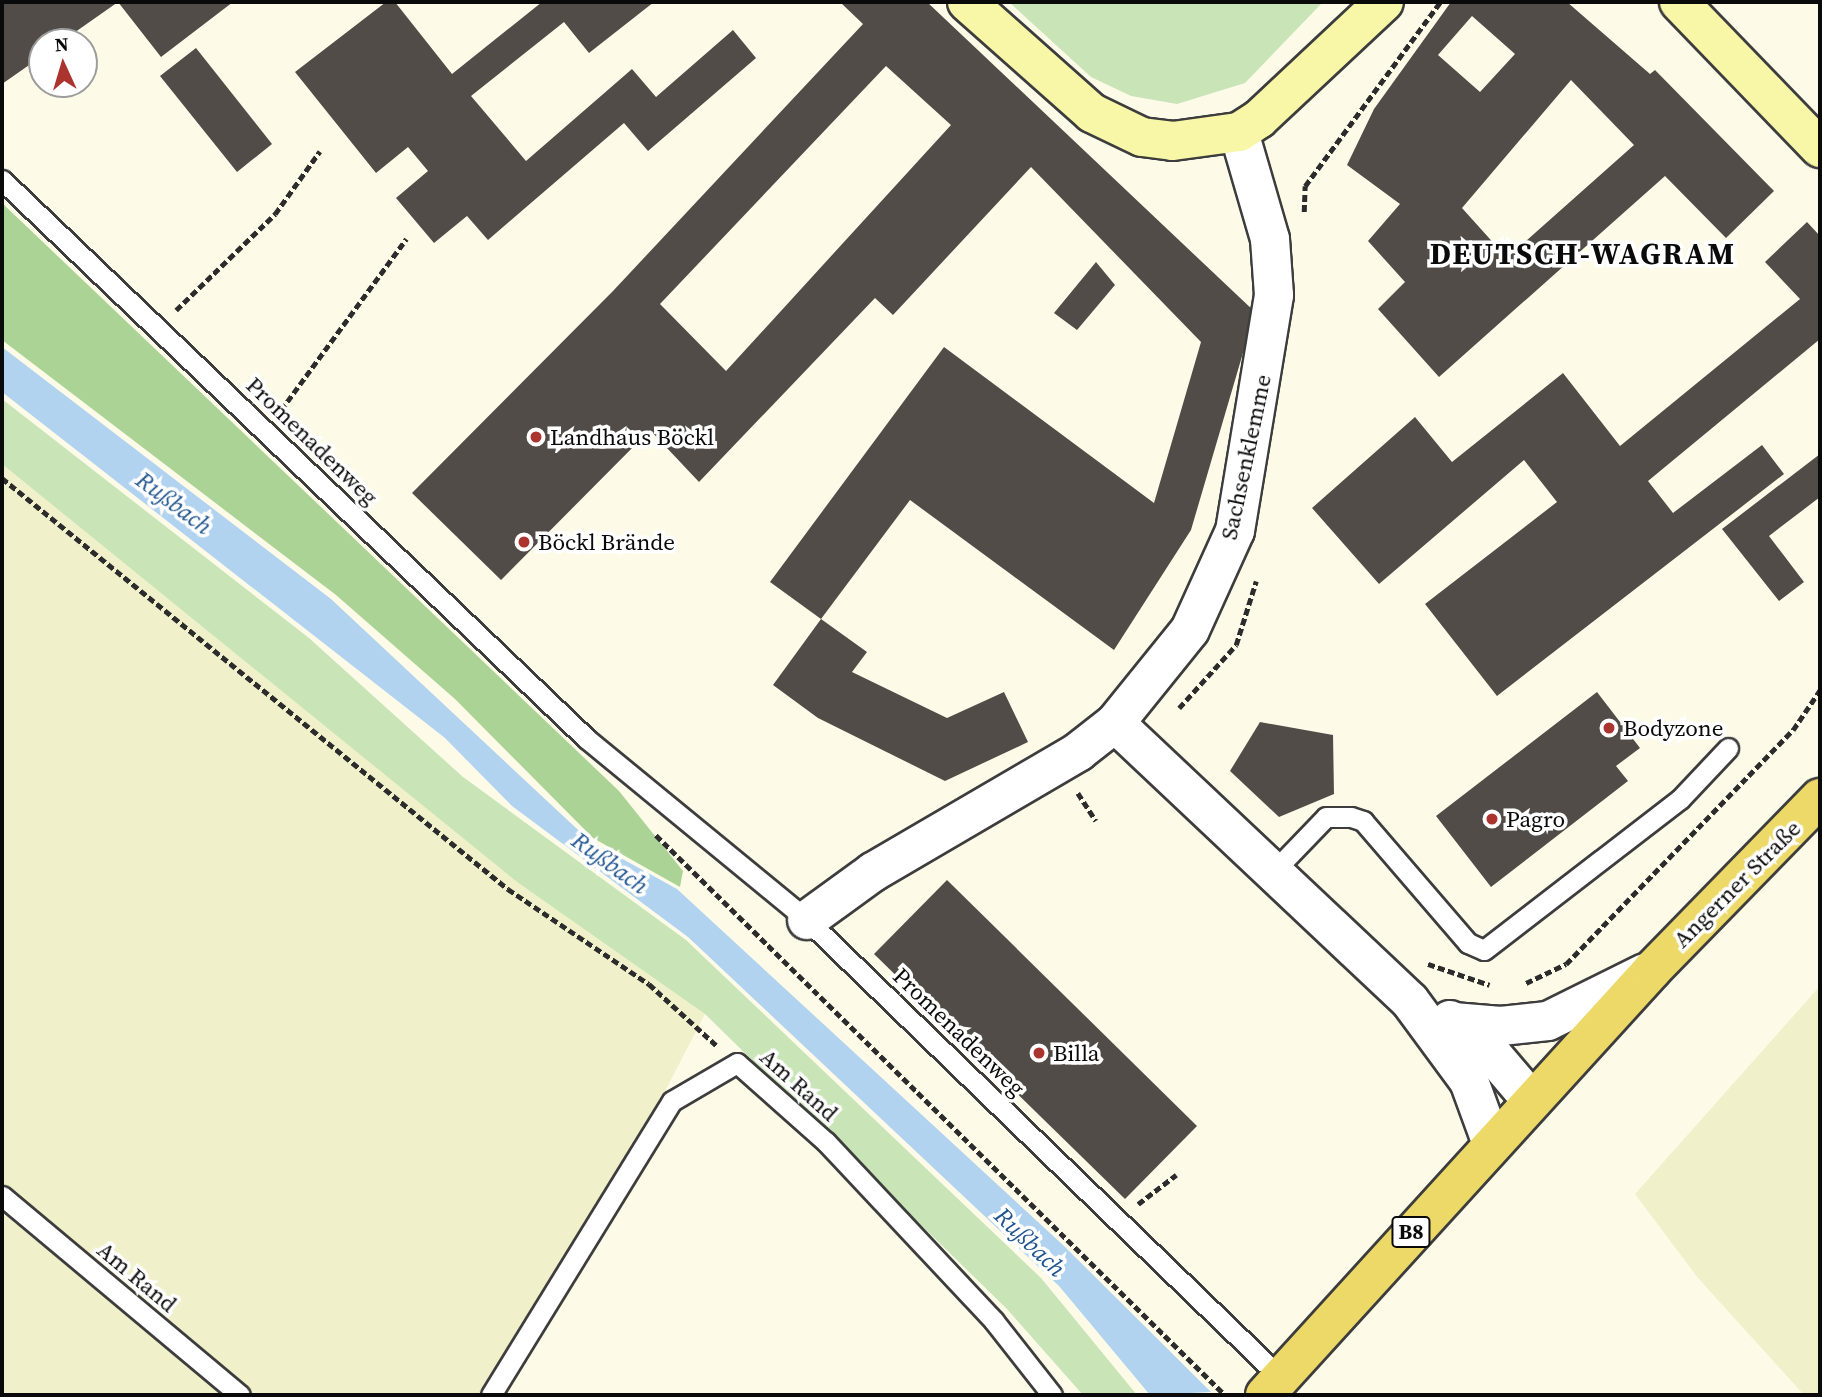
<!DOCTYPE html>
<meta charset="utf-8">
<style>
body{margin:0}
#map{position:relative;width:1822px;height:1397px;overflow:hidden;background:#fdfbe8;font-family:"Source Serif 4",serif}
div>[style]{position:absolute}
.farmland>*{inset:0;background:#f0f0cb}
.green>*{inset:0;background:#c9e4b6}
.forest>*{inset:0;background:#acd396}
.water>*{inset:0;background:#b1d3f0}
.building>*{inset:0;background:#514c47}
.path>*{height:4.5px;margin-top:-2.25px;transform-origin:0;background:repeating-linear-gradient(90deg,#2c2c2c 0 7px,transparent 0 10.5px)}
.roads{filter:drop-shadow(2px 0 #3d3d3d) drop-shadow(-2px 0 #3d3d3d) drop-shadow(0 2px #3d3d3d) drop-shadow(0 -2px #3d3d3d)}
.service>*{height:19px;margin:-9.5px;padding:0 9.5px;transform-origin:9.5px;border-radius:9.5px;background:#fff}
.minor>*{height:38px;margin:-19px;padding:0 19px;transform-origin:19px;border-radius:19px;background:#fff}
.secondary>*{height:38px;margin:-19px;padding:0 19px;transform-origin:19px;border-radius:19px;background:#f8f7a8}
.primary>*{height:38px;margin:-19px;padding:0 19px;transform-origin:19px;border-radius:19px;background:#edd968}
.dots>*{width:19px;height:19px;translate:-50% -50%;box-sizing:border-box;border:4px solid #fff;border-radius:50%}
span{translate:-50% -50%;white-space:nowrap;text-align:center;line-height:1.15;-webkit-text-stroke:7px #fff;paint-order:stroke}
.shield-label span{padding:2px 5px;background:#fff;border:2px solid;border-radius:5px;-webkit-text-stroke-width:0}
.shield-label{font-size:21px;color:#0a0a0a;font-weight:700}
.poi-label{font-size:23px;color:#0a0a0a}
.left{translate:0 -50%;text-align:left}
.street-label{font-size:23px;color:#0a0a0a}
.water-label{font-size:24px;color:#1f548f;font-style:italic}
.district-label{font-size:30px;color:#0a0a0a;font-weight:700;letter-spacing:2px}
.frame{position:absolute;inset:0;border:4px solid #0a0a0a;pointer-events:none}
.north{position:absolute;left:28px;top:28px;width:70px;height:70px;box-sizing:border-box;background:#fff;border:2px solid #9d9d9d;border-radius:50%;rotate:356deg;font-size:19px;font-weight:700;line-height:28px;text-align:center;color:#0a0a0a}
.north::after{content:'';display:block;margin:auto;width:24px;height:32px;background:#ac342f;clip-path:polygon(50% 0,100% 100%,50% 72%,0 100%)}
</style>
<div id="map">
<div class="farmland">
<div style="clip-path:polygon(2px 464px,517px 882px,705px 1014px,663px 1095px,478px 1395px,2px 1395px)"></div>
<div style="clip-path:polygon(1820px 986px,1820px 1395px,1804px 1395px,1698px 1278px,1635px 1194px)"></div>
</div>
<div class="green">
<div style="clip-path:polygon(1009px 2px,1321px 2px,1322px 3px,1245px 83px,1177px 104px,1131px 96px,1091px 77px)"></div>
<div style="clip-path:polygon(2px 399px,309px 638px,463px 777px,686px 940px,1041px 1278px,1137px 1395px,1083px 1395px,1007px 1309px,705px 1014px,517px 882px,2px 464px)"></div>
</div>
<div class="forest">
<div style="clip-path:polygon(2px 203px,619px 791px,683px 871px,680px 887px,593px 838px,455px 699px,336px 595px,2px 340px)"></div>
</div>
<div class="water">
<div style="clip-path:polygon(2px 347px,331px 599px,590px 841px,677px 889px,1063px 1245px,1211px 1392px,1150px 1395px,1059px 1286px,688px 937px,512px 806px,445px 738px,2px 392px)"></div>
</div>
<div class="building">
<div style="clip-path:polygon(2px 2px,233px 2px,161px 57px,118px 2px,61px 42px,42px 42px,42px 56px,2px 84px)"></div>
<div style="clip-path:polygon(386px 2px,395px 2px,452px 74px,542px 2px,654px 2px,589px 53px,564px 22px,471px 96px,526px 161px,632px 69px,656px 97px,733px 30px,756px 58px,648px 151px,624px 123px,488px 240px,467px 216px,434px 243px,396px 198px,428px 171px,408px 147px,376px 173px,295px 72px)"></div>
<div style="clip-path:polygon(evenodd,840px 2px,927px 2px,1255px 312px,1191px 530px,1114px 650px,910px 500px,821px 619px,770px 582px,944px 347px,1154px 503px,1201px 342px,1031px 167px,893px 315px,875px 298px,699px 482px,650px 430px,501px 580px,412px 493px,613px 291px,863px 24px,840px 2px,886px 66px,951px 125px,726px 371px,660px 304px,886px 66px)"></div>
<div style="clip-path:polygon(evenodd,1451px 2px,1567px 2px,1650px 74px,1655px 70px,1774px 191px,1726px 238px,1665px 176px,1439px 377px,1378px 309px,1405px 282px,1368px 241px,1400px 204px,1347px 165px,1374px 109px,1451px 2px,1472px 16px,1515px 54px,1480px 92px,1438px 55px,1472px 16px,1451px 2px,1571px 80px,1634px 145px,1507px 258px,1462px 208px,1571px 80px)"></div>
<div style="clip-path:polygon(196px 48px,272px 144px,237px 172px,160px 76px)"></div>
<div style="clip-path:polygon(1807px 222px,1820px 236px,1820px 339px,1648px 481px,1673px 513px,1762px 445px,1784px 474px,1497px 696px,1425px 604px,1557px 502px,1524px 460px,1379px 584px,1312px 508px,1415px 417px,1452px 462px,1563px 373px,1620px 446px,1800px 299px,1765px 262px)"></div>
<div style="clip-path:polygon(1096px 262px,1115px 285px,1077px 330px,1054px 313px)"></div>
<div style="clip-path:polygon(1820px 454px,1820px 497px,1769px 536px,1804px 582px,1779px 601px,1722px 529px)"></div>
<div style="clip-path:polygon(821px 619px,867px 652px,852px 672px,947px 718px,1004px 692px,1028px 742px,945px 781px,818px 718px,773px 685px)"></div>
<div style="clip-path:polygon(1597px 692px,1640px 748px,1616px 766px,1628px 781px,1491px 887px,1436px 816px)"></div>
<div style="clip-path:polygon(1260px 722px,1333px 735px,1334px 794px,1279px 817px,1230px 771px)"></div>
<div style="clip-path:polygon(947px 880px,1197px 1126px,1125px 1199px,874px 954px)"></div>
</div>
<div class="path">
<div style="left:1304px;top:212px;width:26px;rotate:-88deg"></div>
<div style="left:1305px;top:186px;width:228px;rotate:-53.7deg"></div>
<div style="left:176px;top:310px;width:138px;rotate:-44.1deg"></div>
<div style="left:275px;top:214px;width:77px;rotate:-54.5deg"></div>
<div style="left:281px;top:410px;width:212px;rotate:-53.8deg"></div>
<div style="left:2px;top:478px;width:652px;rotate:39.09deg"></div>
<div style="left:508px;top:889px;width:170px;rotate:34deg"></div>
<div style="left:649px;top:984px;width:91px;rotate:42.3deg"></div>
<div style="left:1179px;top:708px;width:85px;rotate:-47.9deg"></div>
<div style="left:1236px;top:645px;width:67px;rotate:-72.6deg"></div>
<div style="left:1078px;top:793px;width:33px;rotate:57deg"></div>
<div style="left:656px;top:835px;width:798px;rotate:44.54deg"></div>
<div style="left:1428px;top:964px;width:65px;rotate:18.7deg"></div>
<div style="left:1526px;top:983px;width:44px;rotate:-25.4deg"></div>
<div style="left:1566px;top:964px;width:326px;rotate:-45.9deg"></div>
<div style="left:1793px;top:730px;width:48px;rotate:-56deg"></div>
<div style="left:1138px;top:1204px;width:48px;rotate:-37.3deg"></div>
</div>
<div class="roads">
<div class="service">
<div style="left:2px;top:180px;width:809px;rotate:43.7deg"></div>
<div style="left:587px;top:739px;width:285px;rotate:39.4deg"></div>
<div style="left:807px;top:920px;width:659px;rotate:44.02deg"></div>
<div style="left:1273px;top:872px;width:76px;rotate:-46.1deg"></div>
<div style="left:1326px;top:817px;width:25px"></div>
<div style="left:1351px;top:817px;width:13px;rotate:18deg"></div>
<div style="left:1363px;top:821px;width:161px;rotate:49.3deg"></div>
<div style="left:1468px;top:943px;width:17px;rotate:24deg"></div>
<div style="left:1484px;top:950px;width:247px;rotate:-37.6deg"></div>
<div style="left:1680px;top:799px;width:70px;rotate:-46.7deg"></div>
<div style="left:2px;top:1196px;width:310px;rotate:39.9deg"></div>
<div style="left:491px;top:1395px;width:345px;rotate:-58.4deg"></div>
<div style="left:672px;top:1101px;width:75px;rotate:-30.3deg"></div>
<div style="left:737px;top:1063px;width:119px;rotate:41.6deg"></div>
<div style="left:826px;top:1142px;width:245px;rotate:46.8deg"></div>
<div style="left:994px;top:1321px;width:94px;rotate:51.9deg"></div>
</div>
<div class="minor">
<div style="left:1115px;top:723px;width:405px;rotate:43.3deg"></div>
<div style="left:1410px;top:1001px;width:99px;rotate:53.6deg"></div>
<div style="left:1469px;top:1081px;width:67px;rotate:69.9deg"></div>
<div style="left:807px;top:920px;width:82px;rotate:-36deg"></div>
<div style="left:873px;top:872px;width:238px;rotate:-30.3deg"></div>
<div style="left:1078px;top:752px;width:47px;rotate:-38.1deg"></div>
<div style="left:1115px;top:723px;width:119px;rotate:-51.1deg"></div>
<div style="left:1190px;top:630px;width:109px;rotate:-65.6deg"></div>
<div style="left:1235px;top:531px;width:239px;rotate:-80.6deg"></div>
<div style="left:1274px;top:295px;width:56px;rotate:-94.1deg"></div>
<div style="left:1270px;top:239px;width:111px;rotate:-106.2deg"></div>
<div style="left:1450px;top:1020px;width:54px;rotate:39deg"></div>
<div style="left:1492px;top:1054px;width:62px;rotate:49.6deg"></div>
<div style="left:1453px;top:1022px;width:48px;rotate:4.8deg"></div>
<div style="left:1501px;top:1026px;width:47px;rotate:-6.1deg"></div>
<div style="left:1548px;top:1021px;width:108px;rotate:-26.3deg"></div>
</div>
<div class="secondary">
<div style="left:967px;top:2px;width:167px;rotate:41.6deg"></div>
<div style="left:1092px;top:113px;width:55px;rotate:25.6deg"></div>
<div style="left:1142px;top:137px;width:31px;rotate:7deg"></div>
<div style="left:1173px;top:141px;width:67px;rotate:-7.8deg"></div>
<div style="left:1239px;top:132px;width:24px;rotate:-33deg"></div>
<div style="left:1259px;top:119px;width:171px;rotate:-43.1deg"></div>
<div style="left:1679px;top:2px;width:203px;rotate:46deg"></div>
</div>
<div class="primary">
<div style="left:1265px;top:1395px;width:576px;rotate:-47.67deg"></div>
<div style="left:1653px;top:969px;width:239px;rotate:-45.7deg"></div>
</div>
</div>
<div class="dots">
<div style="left:536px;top:437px;background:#ac342f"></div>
<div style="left:524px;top:542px;background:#ac342f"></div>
<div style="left:1609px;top:728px;background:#ac342f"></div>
<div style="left:1492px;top:819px;background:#ac342f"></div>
<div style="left:1039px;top:1053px;background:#ac342f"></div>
</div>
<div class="shield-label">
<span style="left:1411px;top:1232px">B8</span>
</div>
<div class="poi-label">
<span class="left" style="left:550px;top:437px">Landhaus Böckl</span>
<span class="left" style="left:538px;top:542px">Böckl Brände</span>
<span class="left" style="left:1623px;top:728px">Bodyzone</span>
<span class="left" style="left:1506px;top:819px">Pagro</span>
<span class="left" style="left:1053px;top:1053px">Billa</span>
</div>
<div class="street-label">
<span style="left:312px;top:441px;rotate:44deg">Promenadenweg</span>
<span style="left:1246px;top:457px;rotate:-78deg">Sachsenklemme</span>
<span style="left:1737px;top:884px;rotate:-45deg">Angerner Straße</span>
<span style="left:959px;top:1032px;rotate:44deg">Promenadenweg</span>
<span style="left:799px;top:1085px;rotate:42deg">Am Rand</span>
<span style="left:137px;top:1277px;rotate:40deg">Am Rand</span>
</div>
<div class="water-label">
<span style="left:174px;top:503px;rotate:37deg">Rußbach</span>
<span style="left:610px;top:863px;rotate:36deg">Rußbach</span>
<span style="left:1030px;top:1242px;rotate:44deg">Rußbach</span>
</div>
<div class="district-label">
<span style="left:1583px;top:254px">DEUTSCH-WAGRAM</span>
</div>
<div class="frame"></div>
<div class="north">N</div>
</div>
